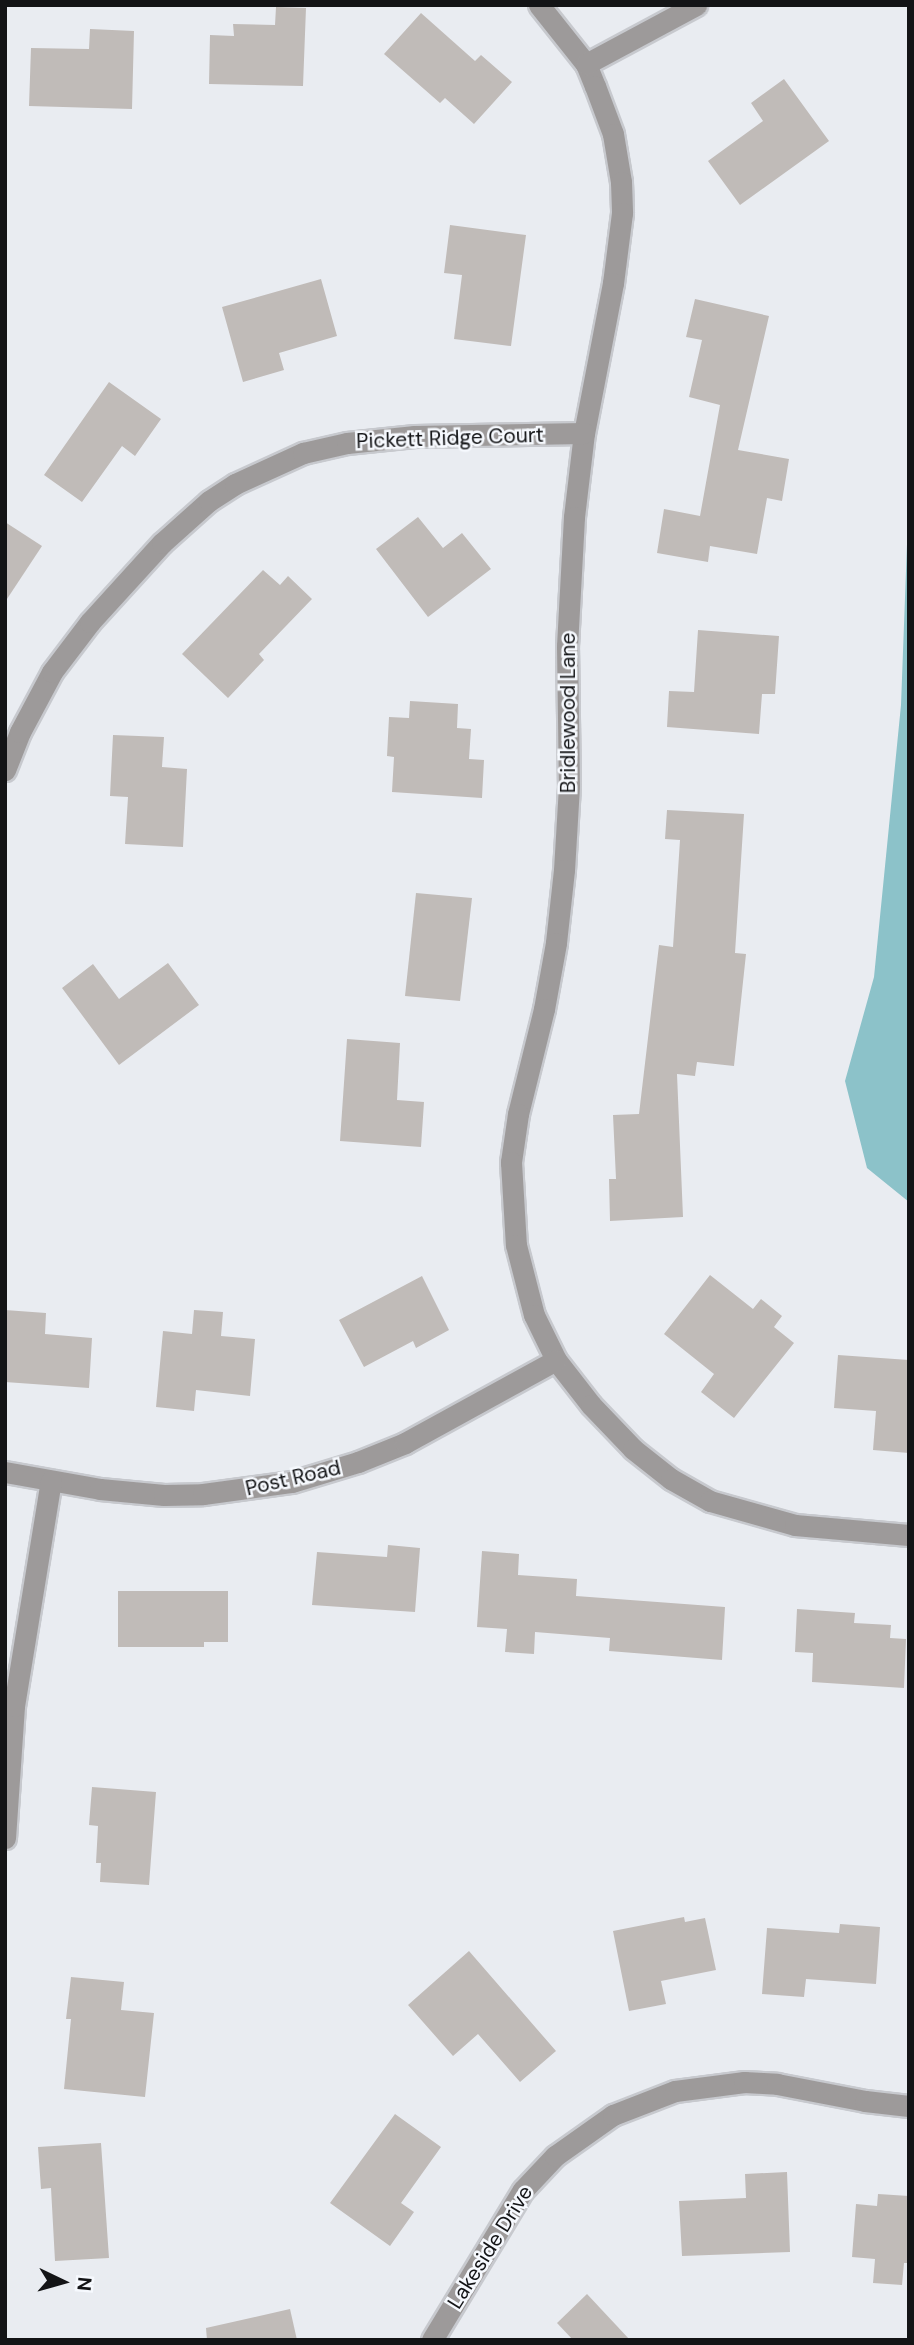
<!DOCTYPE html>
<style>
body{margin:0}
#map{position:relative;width:914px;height:2345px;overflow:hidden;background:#e9ecf1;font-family:"DM Sans",sans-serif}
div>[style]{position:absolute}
.water>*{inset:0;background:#8cc2c9}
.building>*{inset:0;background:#c0bbb8}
.roads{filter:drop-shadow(2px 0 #c7c9ce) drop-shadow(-2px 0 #c7c9ce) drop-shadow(0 2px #c7c9ce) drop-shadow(0 -2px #c7c9ce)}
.minor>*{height:21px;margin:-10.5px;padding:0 10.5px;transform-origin:10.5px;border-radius:10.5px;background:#9d9a9a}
span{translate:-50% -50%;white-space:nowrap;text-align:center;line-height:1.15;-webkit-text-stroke:5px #f6f9fe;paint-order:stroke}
.street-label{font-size:21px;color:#131416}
.frame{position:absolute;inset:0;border:7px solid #131416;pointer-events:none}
.north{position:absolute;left:28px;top:2247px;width:70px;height:70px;-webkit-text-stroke:5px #f6f9fe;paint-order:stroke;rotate:95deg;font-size:19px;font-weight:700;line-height:28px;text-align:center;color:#131416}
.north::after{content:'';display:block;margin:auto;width:24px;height:32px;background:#131416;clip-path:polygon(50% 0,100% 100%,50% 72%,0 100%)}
</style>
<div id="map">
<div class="water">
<div style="clip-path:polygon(909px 490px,909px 1202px,867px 1168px,845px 1081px,874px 977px,901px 705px)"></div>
</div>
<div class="building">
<div style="clip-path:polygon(276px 7px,306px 8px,303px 86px,209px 84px,210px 35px,234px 36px,233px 24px,275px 25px)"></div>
<div style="clip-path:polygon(421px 13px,475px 61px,481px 55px,512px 82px,474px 124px,445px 98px,440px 103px,384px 54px)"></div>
<div style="clip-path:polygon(90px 29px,134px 31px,132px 109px,29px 106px,31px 48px,89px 49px)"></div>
<div style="clip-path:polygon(784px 79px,829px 141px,740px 205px,708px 161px,763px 121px,751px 103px)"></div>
<div style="clip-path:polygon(450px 225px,526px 235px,511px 346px,454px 339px,462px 275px,444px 273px)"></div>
<div style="clip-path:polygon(321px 279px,337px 336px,279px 353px,284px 370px,243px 382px,222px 307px)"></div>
<div style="clip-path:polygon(695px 299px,769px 316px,738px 450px,789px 459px,782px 501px,767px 498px,757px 554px,710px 546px,708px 562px,657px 553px,664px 509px,700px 516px,720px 405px,689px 397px,702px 340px,686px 337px)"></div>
<div style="clip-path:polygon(109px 382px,161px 419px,135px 456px,122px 446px,82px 502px,44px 475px)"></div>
<div style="clip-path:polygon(418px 517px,443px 548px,462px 533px,491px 569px,428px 617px,376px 549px)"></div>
<div style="clip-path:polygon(5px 522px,42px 546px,5px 602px)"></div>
<div style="clip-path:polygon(263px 570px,280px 585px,288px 576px,312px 599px,259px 654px,264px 660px,228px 698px,182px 654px)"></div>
<div style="clip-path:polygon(698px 630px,779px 636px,775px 694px,762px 694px,759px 734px,667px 727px,669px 691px,694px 692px)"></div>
<div style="clip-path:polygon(410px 701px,458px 704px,457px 728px,471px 729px,469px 759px,484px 760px,482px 798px,392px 792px,394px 757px,387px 756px,389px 717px,409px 718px)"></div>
<div style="clip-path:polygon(113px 735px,164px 737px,162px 767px,187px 769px,183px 847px,125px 844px,128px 797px,110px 796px)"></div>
<div style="clip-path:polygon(667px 810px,744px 814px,735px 953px,746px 954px,734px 1066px,697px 1062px,695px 1076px,677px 1074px,683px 1217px,610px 1221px,609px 1179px,616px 1179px,613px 1115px,639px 1114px,659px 945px,673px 947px,680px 840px,665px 839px)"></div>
<div style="clip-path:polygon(416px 893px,472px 898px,460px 1001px,405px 996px)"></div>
<div style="clip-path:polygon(168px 963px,199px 1005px,119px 1065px,62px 988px,93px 964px,119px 999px)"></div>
<div style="clip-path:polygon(347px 1039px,400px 1043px,397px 1100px,424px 1102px,421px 1147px,340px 1141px)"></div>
<div style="clip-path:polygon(710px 1275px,753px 1309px,761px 1299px,782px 1316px,774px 1327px,794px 1343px,734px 1418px,701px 1392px,714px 1374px,664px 1334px)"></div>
<div style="clip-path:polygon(422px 1276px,449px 1330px,416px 1348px,413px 1341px,364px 1367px,339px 1320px)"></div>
<div style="clip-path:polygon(5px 1310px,46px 1313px,45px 1334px,92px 1338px,89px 1388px,5px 1382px)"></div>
<div style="clip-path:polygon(194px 1310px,223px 1312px,221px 1336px,255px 1339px,250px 1396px,196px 1390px,194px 1411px,156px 1407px,163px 1331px,192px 1334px)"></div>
<div style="clip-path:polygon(838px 1355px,909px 1360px,909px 1453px,873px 1450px,876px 1411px,834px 1408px)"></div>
<div style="clip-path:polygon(388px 1545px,420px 1548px,415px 1612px,312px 1605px,317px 1552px,387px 1557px)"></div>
<div style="clip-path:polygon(482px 1551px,519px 1554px,518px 1575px,577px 1579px,576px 1596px,725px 1607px,722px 1660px,609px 1651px,610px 1638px,535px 1632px,534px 1654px,505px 1652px,507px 1629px,477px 1627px)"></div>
<div style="clip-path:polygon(118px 1591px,228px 1591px,228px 1642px,204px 1642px,204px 1647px,118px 1647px)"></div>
<div style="clip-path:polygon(797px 1609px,855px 1613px,854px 1623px,891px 1625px,890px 1638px,906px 1639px,904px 1688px,812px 1682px,813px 1653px,795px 1652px)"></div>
<div style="clip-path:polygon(92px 1787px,156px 1792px,149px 1885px,100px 1882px,101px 1863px,96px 1863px,98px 1826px,89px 1825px)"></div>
<div style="clip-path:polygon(684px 1917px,685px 1922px,705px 1918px,716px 1970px,661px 1981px,666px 2004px,629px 2011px,613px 1931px)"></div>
<div style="clip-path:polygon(840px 1924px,880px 1927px,876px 1984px,806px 1979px,804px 1997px,762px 1994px,767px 1928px,839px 1933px)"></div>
<div style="clip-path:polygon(469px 1951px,556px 2051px,520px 2082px,478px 2034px,453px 2056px,408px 2005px)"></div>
<div style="clip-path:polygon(71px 1977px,124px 1982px,121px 2010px,154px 2013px,145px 2097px,64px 2089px,71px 2019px,66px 2019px)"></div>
<div style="clip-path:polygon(395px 2114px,441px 2147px,401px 2203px,414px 2212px,390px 2246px,330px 2203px)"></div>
<div style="clip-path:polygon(101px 2143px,109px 2258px,55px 2261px,51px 2188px,41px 2189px,38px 2147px)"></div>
<div style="clip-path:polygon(787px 2172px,790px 2252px,682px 2256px,679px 2201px,746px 2198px,745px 2174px)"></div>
<div style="clip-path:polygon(878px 2194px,909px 2196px,909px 2263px,904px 2263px,902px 2285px,873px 2283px,875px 2259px,852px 2257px,856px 2204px,877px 2206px)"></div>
<div style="clip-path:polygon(587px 2294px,630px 2340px,573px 2340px,557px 2323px)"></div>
<div style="clip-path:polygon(290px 2309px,297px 2340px,207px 2340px,206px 2328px)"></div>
</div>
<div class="roads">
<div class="minor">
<div style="left:539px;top:5px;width:75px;rotate:51.5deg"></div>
<div style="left:586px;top:64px;width:24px;rotate:68deg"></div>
<div style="left:595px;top:86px;width:51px;rotate:69.4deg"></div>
<div style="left:613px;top:134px;width:49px;rotate:80.5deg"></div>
<div style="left:621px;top:182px;width:31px;rotate:88deg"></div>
<div style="left:622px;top:213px;width:71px;rotate:97.3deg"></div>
<div style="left:613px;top:283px;width:153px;rotate:100.9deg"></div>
<div style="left:584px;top:433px;width:85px;rotate:96.8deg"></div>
<div style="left:574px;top:517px;width:129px;rotate:93.1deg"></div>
<div style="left:567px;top:646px;width:140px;rotate:89.2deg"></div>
<div style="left:569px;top:786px;width:84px;rotate:93.4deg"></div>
<div style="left:564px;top:870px;width:73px;rotate:96.3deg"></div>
<div style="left:556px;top:943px;width:67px;rotate:100.3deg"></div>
<div style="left:544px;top:1009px;width:108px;rotate:103.9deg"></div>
<div style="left:518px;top:1114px;width:49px;rotate:98.3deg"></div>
<div style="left:511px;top:1162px;width:83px;rotate:86.6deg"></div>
<div style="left:516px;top:1245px;width:72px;rotate:75.6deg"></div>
<div style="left:534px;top:1315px;width:50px;rotate:63.9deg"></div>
<div style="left:556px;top:1360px;width:57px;rotate:52.1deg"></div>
<div style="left:591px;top:1405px;width:61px;rotate:46.3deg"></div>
<div style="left:633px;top:1449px;width:48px;rotate:38.3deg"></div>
<div style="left:671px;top:1479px;width:45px;rotate:29.4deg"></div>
<div style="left:710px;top:1501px;width:88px;rotate:15.8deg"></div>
<div style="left:795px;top:1525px;width:114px;rotate:5deg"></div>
<div style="left:586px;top:64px;width:125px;rotate:-28.2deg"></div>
<div style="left:5px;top:770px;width:41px;rotate:-68.5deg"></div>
<div style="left:20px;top:732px;width:68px;rotate:-61.9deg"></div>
<div style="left:52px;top:672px;width:63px;rotate:-52.8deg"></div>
<div style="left:90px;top:622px;width:107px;rotate:-47.7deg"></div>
<div style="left:162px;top:543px;width:63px;rotate:-41.8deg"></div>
<div style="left:209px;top:501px;width:31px;rotate:-33deg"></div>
<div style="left:235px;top:484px;width:75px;rotate:-24.5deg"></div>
<div style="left:303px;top:453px;width:45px;rotate:-12.8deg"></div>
<div style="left:347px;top:443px;width:68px;rotate:-5.9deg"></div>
<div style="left:415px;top:436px;width:169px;rotate:-1deg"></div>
<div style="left:5px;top:1472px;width:97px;rotate:10.1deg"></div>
<div style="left:100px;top:1489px;width:64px;rotate:5.4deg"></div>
<div style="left:164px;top:1495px;width:39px;rotate:-1deg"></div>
<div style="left:203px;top:1494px;width:90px;rotate:-7.7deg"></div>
<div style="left:292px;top:1482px;width:69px;rotate:-16.9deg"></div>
<div style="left:358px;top:1462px;width:51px;rotate:-22deg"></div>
<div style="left:405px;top:1443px;width:172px;rotate:-28.8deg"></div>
<div style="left:5px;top:1838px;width:132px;rotate:-86.1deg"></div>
<div style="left:14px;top:1706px;width:228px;rotate:-80.7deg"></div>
<div style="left:432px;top:2340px;width:175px;rotate:-58.8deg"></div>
<div style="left:523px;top:2190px;width:47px;rotate:-46.7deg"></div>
<div style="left:555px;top:2156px;width:71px;rotate:-35.3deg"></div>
<div style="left:613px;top:2115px;width:66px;rotate:-21.2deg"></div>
<div style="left:675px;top:2091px;width:70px;rotate:-7.4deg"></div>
<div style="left:744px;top:2082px;width:33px;rotate:3deg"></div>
<div style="left:777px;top:2084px;width:90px;rotate:10.9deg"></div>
<div style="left:865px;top:2101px;width:44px;rotate:6.5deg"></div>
</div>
</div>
<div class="street-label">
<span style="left:450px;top:438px;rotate:-2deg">Pickett Ridge Court</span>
<span style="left:568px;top:713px;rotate:-90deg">Bridlewood Lane</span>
<span style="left:293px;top:1478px;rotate:-13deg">Post Road</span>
<span style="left:490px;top:2247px;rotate:-58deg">Lakeside Drive</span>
</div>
<div class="frame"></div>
<div class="north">N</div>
</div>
